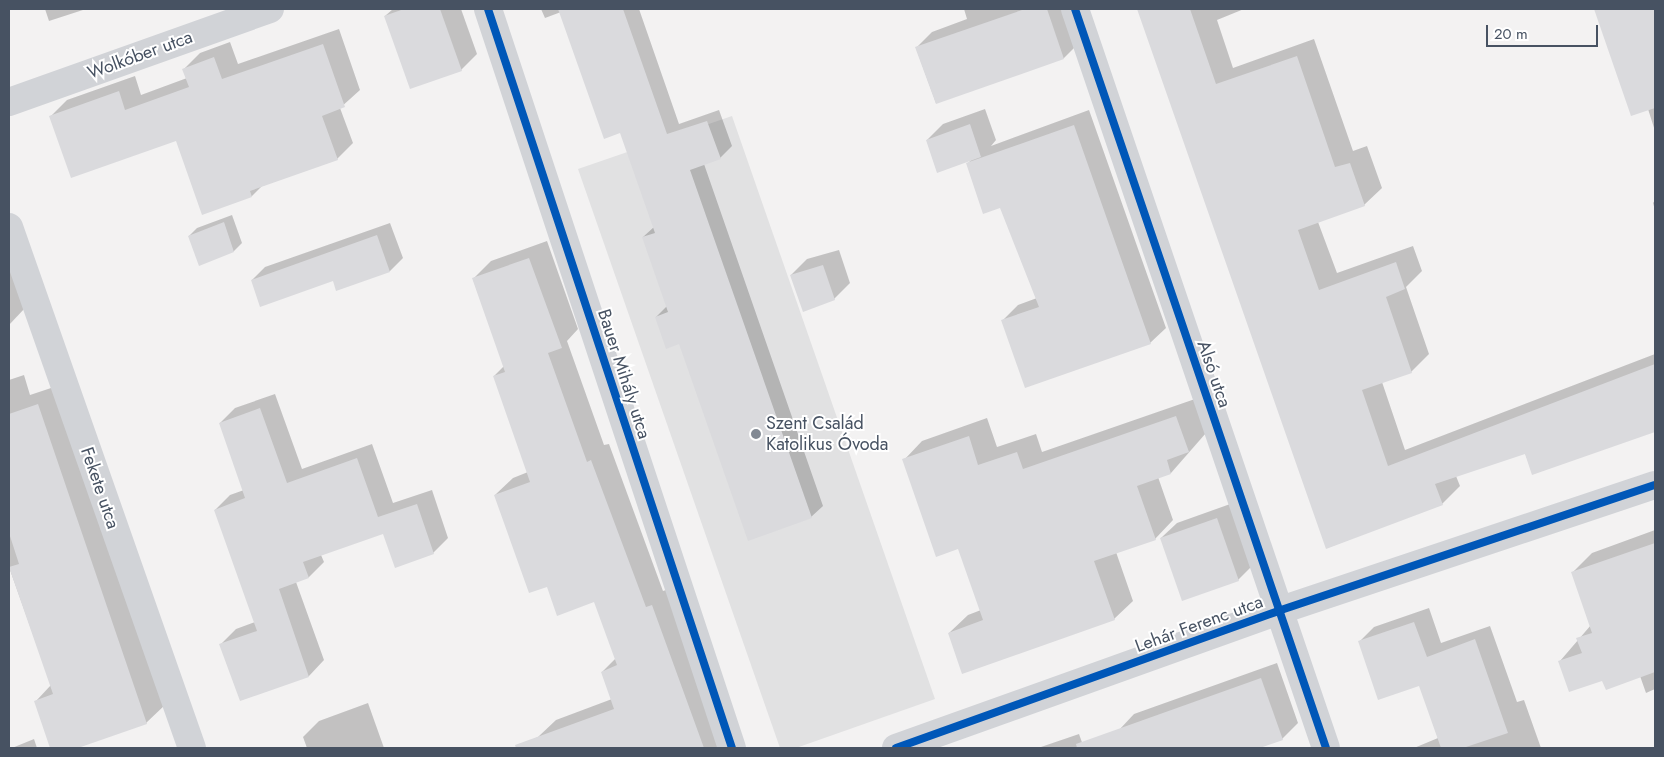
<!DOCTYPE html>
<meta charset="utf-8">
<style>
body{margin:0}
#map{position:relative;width:1664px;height:757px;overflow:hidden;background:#f3f2f2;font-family:Jost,sans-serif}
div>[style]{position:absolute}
.education>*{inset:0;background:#e1e1e2}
.shadow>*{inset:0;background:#0003}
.building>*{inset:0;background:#dadadd}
.minor>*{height:28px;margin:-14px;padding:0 14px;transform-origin:14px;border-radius:14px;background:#d1d3d7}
.cycleway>*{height:8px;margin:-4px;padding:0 4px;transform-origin:4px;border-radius:4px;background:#0057b8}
.dots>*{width:14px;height:14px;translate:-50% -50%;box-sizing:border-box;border:2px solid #fff;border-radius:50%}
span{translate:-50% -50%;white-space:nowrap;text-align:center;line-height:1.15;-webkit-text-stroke:4px #fff;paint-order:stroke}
.street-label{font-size:18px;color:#475262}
.poi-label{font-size:18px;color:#475262}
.left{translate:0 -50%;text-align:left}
.frame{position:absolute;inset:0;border:10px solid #475262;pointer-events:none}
.scale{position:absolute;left:1486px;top:25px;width:112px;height:22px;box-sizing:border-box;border:2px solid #475262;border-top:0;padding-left:6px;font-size:15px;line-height:18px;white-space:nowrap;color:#475262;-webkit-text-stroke:4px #fff;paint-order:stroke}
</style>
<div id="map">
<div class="education">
<div style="clip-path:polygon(732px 116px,935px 699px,796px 748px,780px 748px,578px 169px)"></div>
</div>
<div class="shadow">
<div style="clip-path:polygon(45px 9px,86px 9px,49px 21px)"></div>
<div style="clip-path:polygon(393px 9px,461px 9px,477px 54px,461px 70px,385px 16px)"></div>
<div style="clip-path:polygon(541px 9px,639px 9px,679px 124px,719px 110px,732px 146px,720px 158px,704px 164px,823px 506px,811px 517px,680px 342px,656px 317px,667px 306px,643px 237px,654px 227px,621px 132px,561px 12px,545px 18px)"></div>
<div style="clip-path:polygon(964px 9px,1068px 9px,1080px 42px,1064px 58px,936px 103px,916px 48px,932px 32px,967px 19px)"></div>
<div style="clip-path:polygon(1138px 9px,1244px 9px,1217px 20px,1233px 68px,1314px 39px,1353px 151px,1367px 146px,1382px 188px,1364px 205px,1318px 222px,1337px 273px,1413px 246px,1422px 271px,1406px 287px,1429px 354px,1411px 372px,1382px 382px,1405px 450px,1655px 354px,1655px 430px,1533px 474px,1525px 453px,1456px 476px,1460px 486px,1442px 504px,1327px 548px)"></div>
<div style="clip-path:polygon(1595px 9px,1655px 9px,1655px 131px,1648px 109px,1632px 115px)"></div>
<div style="clip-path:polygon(339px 29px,360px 90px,340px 108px,353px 143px,337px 159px,262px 186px,252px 196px,203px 213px,177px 139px,51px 116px,67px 100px,135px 76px,141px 95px,187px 78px,184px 69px,200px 53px,230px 42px,238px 64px)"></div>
<div style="clip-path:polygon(985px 109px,996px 140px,991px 146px,1089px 110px,1166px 328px,1150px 343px,1003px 320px,1018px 305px,1037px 298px,1001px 206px,967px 164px,972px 159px,927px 140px,943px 124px)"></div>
<div style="clip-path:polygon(1655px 200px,1655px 210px,1653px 203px)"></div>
<div style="clip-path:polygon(232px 215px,242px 243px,234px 251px,199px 264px,189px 236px,197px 228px)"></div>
<div style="clip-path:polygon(390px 223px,403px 258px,390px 271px,337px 289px,334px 280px,252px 280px,265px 267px)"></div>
<div style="clip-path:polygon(547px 241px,578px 329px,567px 341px,604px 445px,609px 444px,663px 591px,669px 589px,718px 748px,518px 748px,538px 737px,556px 720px,612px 699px,602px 672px,616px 658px,595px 601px,548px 586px,495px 495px,513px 478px,528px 472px,494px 376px,504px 366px,473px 279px,491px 261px)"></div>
<div style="clip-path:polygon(839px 250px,850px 283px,834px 299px,791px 275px,807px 259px)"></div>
<div style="clip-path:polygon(9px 260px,25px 308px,9px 325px)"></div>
<div style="clip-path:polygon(24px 375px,30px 395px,57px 386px,166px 704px,146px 723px,74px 748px,52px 748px,36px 701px,51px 685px,9px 567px,9px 380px)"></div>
<div style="clip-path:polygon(275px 394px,302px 469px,372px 444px,393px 503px,432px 490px,448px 538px,433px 553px,384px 532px,321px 555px,324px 562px,309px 577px,296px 582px,324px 660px,309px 676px,241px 700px,221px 644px,236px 629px,255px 622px,215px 510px,230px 495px,244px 490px,220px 423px,235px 408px)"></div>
<div style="clip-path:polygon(1195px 399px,1206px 433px,1171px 473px,1158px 477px,1173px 520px,1155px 539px,1116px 552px,1133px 601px,1114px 619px,949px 633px,968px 615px,981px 610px,959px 547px,904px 460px,922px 441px,987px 418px,997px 447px,1036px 434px,1042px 452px)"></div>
<div style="clip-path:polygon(1233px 503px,1254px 564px,1238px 580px,1161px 538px,1177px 523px)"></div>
<div style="clip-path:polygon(1655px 530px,1655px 689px,1646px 693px,1640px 676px,1603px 679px,1560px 661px,1591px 625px,1573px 572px,1592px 553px)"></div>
<div style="clip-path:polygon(1429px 608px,1441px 643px,1490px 626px,1517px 702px,1524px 700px,1541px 748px,1414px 748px,1438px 738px,1420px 684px,1359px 642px,1374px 627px)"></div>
<div style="clip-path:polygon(1277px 663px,1298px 723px,1282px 739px,1256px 748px,1246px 748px,1245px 744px,1233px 748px,1110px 748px,1123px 743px,1119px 730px,1134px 714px)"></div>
<div style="clip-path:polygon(368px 703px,384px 748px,307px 748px,303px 737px,319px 721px)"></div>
<div style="clip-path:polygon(1079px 734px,1084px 748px,1038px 748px)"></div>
<div style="clip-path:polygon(34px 739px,37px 748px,12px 748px)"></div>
</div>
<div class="building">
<div style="clip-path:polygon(404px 9px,440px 9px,462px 71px,410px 89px,384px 16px)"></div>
<div style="clip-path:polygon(558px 9px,623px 9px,667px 134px,707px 121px,721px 159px,690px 170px,812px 518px,748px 541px,679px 344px,666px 349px,655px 317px,668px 312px,642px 237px,655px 233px,620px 133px,604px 139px)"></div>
<div style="clip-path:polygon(1025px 9px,1047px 9px,1064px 59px,936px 104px,915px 47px)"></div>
<div style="clip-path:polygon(1137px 9px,1190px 9px,1216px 84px,1297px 56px,1335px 167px,1350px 163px,1365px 206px,1298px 230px,1319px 290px,1396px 262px,1405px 289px,1386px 297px,1412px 373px,1362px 390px,1388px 466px,1655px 364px,1655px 432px,1532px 475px,1525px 454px,1435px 484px,1443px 505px,1326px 549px)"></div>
<div style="clip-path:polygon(1594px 9px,1655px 9px,1655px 108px,1631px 116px)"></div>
<div style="clip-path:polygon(323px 44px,345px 107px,322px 116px,338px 160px,250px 191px,252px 197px,202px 215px,176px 141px,71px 178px,49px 116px,119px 91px,125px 110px,189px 87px,182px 69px,214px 57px,222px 79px)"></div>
<div style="clip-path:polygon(970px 124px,981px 157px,937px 173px,926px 140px)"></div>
<div style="clip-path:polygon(1074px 125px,1151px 344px,1025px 388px,1001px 320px,1039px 307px,1000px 208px,983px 214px,966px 163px)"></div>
<div style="clip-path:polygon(224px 222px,234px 252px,199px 266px,188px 236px)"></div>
<div style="clip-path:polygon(377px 235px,390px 272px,336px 291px,333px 281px,260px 307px,251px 280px)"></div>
<div style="clip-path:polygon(529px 258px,562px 348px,548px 353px,587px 462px,591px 460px,646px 607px,652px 605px,704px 748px,516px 748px,515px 745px,614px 709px,601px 672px,617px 665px,594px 602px,557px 616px,547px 587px,529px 593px,494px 495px,530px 482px,493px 376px,505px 372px,472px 278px)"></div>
<div style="clip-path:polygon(823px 265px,835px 300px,803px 312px,790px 275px)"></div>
<div style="clip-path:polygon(38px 404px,147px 724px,78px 748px,50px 748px,34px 701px,53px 694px,9px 567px,19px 564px,9px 533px,9px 414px)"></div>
<div style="clip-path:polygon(260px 408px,287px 483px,357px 458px,378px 517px,417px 504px,434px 554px,395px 568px,383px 534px,303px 562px,309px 578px,279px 589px,309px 677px,240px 701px,219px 644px,257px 631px,214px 510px,245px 498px,219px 423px)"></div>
<div style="clip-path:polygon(1176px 416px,1189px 452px,1167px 460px,1171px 474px,1137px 486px,1156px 540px,1094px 561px,1115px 620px,962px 674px,948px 633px,983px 620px,958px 549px,936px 557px,902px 459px,969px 436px,978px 465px,1017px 452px,1023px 469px)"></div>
<div style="clip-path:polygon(1217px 518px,1239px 581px,1182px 601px,1160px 538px)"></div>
<div style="clip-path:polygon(1655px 543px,1655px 672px,1606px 690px,1602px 681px,1569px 692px,1558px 661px,1582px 653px,1576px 638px,1592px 633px,1571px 572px)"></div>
<div style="clip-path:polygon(1414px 622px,1427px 657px,1475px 639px,1508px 733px,1463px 748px,1441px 748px,1419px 686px,1378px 700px,1358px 641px)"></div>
<div style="clip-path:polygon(1261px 678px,1283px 740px,1260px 748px,1077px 748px,1076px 744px)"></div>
</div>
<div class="minor">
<div style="left:488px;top:9px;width:778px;rotate:71.73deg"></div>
<div style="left:1075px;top:9px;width:780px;rotate:71.24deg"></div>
<div style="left:9px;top:102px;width:277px;rotate:-19.6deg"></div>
<div style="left:9px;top:227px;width:552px;rotate:70.65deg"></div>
<div style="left:896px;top:748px;width:406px;rotate:-19.7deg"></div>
<div style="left:1278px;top:611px;width:397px;rotate:-18.5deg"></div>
</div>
<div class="cycleway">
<div style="left:488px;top:9px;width:778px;rotate:71.73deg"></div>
<div style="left:1075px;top:9px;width:780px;rotate:71.24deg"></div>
<div style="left:896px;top:748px;width:406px;rotate:-19.7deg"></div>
<div style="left:1278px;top:611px;width:397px;rotate:-18.5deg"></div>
</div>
<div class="dots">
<div style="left:756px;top:434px;background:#838a94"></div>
</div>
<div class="street-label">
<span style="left:140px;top:55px;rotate:-20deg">Wolkóber utca</span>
<span style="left:624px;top:374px;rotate:72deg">Bauer Mihály utca</span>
<span style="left:1214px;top:374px;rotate:71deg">Alsó utca</span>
<span style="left:100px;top:488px;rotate:71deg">Fekete utca</span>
<span style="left:1199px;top:624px;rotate:-20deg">Lehár Ferenc utca</span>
</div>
<div class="poi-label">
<span class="left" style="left:766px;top:434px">Szent Család<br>Katolikus Óvoda</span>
</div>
<div class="frame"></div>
<div class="scale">20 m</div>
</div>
